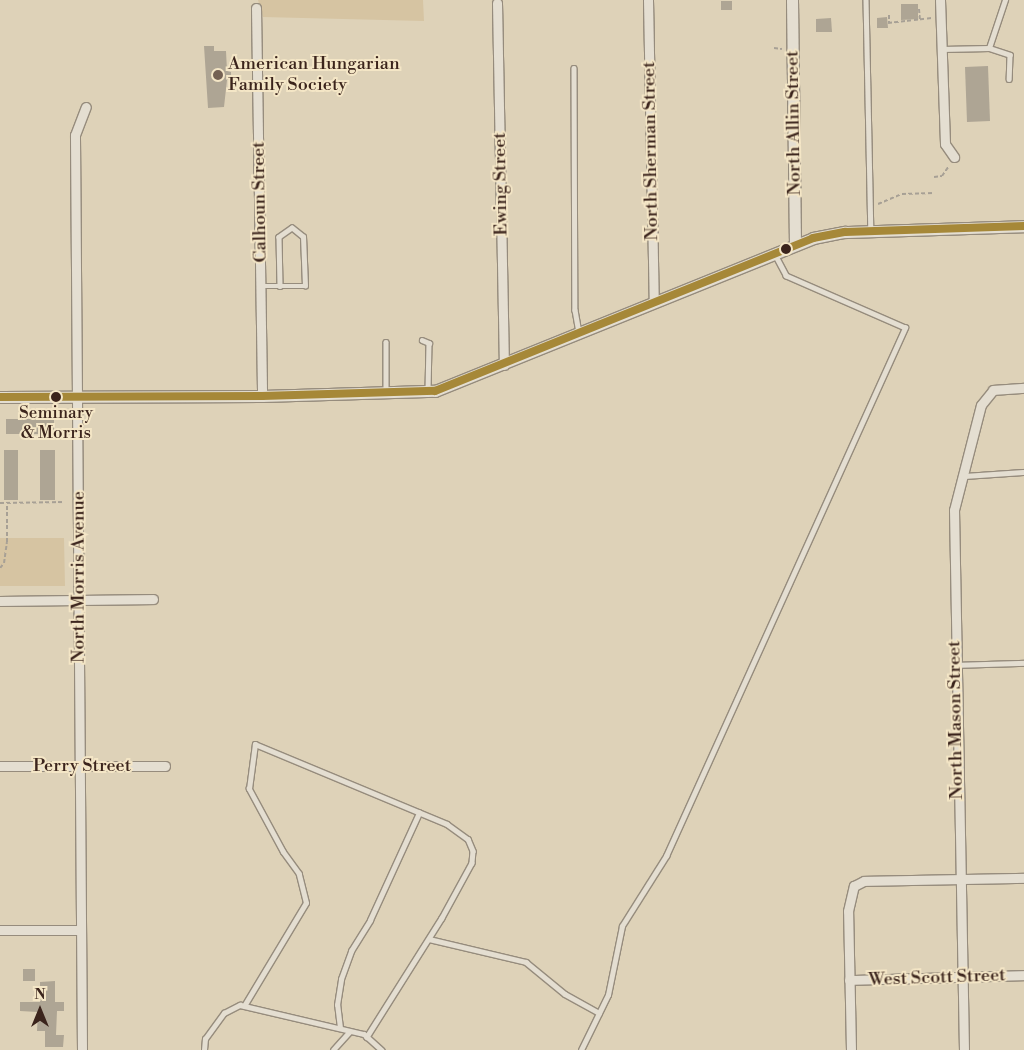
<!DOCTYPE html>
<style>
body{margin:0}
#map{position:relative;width:1024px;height:1050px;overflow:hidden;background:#ded2b8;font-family:"Libre Bodoni",serif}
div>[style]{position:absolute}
.green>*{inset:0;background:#d6c4a2}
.building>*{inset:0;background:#aea594}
.path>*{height:2px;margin-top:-1px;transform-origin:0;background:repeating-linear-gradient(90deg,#a7a095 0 4px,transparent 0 6.5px)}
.roads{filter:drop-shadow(1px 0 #968c7d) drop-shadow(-1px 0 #968c7d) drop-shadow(0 1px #968c7d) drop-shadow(0 -1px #968c7d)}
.service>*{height:4.5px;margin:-2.25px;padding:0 2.25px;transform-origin:2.25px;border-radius:2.25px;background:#e4ded1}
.minor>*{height:9px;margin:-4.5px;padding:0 4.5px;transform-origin:4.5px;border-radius:4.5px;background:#e4ded1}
.tertiary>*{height:11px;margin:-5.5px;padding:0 5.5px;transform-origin:5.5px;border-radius:5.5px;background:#e4ded1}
.bus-1>*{height:8px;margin:-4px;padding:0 4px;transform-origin:4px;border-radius:4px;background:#a68838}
.dots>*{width:14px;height:14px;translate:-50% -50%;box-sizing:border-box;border:2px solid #f4e6c6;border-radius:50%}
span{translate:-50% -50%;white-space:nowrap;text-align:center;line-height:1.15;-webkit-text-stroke:4px #f4e6c6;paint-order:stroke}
.bus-label{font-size:17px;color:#3b241c}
.poi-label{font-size:18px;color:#3b241c}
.left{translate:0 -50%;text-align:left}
.street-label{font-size:18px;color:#3b241c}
.north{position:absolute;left:15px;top:985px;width:50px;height:50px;-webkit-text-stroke:4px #f4e6c6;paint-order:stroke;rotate:0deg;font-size:14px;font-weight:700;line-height:20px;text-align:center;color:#3b241c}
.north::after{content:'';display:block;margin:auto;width:18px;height:22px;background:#3b241c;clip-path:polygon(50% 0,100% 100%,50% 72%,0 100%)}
</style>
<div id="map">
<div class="green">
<div style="clip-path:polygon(258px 0,423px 0,424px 21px,263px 17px)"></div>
<div style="clip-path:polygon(0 538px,64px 538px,65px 586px,0 586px)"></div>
</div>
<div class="building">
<div style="clip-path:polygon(721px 1px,732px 1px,732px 10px,721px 10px)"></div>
<div style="clip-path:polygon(901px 4px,918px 4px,918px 19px,901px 20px)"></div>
<div style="clip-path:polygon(887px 17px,888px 28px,877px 28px,877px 18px)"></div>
<div style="clip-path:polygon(831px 18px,832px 32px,816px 32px,816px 19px)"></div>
<div style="clip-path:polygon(204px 46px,214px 46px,214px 51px,226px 51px,227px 71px,231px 72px,231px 79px,227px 80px,224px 107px,208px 108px)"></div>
<div style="clip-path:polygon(988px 66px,990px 121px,967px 122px,965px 67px)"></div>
<div style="clip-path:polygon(6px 419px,54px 419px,54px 434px,6px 434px)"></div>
<div style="clip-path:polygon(4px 450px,18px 450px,18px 500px,4px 500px)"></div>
<div style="clip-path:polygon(40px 450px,55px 450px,55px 500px,40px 500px)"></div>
<div style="clip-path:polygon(23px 969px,35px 969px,35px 981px,23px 981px)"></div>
<div style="clip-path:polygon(55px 981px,55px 1002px,64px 1002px,64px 1011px,57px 1011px,56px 1035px,64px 1035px,63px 1047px,45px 1047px,45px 1031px,37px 1031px,38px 1012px,20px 1011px,20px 1002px,40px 1002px,40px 982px)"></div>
</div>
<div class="path">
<div style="left:919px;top:9px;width:11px;rotate:85deg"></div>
<div style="left:889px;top:15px;width:7px;rotate:90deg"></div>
<div style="left:888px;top:23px;width:44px;rotate:-6.5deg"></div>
<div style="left:774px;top:48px;width:8px;rotate:7deg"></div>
<div style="left:934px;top:177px;width:8px;rotate:-7deg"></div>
<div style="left:942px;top:176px;width:12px;rotate:-55deg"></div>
<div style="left:878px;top:204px;width:26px;rotate:-23deg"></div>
<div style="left:902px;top:194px;width:32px;rotate:-2deg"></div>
<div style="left:0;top:503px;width:65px;rotate:-0.9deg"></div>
<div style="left:0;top:568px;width:6px;rotate:-51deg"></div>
<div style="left:4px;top:563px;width:21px;rotate:-82deg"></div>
<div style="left:7px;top:542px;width:39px;rotate:-90deg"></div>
</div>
<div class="roads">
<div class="service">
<div style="left:866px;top:0;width:230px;rotate:88.8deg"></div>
<div style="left:989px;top:48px;width:22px;rotate:18deg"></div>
<div style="left:1010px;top:55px;width:24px;rotate:92deg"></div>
<div style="left:942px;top:49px;width:47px;rotate:-1.2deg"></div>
<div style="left:989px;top:48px;width:51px;rotate:-71.6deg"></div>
<div style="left:574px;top:68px;width:242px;rotate:89.8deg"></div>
<div style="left:575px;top:310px;width:23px;rotate:80deg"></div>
<div style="left:261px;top:286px;width:44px"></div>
<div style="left:305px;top:286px;width:49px;rotate:-92.3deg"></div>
<div style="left:303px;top:237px;width:14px;rotate:-141deg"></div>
<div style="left:292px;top:228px;width:16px;rotate:145deg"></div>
<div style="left:279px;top:237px;width:49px;rotate:88.8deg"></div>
<div style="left:422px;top:340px;width:8px;rotate:23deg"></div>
<div style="left:429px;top:343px;width:48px;rotate:91.2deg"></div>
<div style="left:386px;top:342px;width:51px;rotate:90deg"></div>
<div style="left:963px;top:476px;width:61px;rotate:-3.8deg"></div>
<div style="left:955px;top:665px;width:69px;rotate:-1.7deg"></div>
<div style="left:429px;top:939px;width:100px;rotate:13.3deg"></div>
<div style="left:526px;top:962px;width:50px;rotate:39.4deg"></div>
<div style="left:565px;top:994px;width:39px;rotate:29deg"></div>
<div style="left:244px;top:1006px;width:120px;rotate:-59deg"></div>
<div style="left:306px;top:903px;width:30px;rotate:-104deg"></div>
<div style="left:299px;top:874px;width:27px;rotate:-126deg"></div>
<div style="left:283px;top:852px;width:72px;rotate:-118.4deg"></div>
<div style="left:249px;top:789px;width:45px;rotate:-82.4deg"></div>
<div style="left:255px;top:744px;width:208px;rotate:22.6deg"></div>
<div style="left:447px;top:824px;width:26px;rotate:36deg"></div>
<div style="left:468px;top:839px;width:13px;rotate:67deg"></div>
<div style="left:473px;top:851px;width:12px;rotate:95deg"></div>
<div style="left:472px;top:863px;width:63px;rotate:118.6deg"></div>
<div style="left:442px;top:918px;width:141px;rotate:122.2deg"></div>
<div style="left:340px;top:1028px;width:23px;rotate:-97deg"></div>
<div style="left:337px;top:1005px;width:26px;rotate:-81deg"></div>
<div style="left:341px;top:979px;width:30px;rotate:-70deg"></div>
<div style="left:351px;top:951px;width:36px;rotate:-58deg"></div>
<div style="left:370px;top:920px;width:118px;rotate:-65.4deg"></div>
<div style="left:204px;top:1050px;width:11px;rotate:-85deg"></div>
<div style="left:205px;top:1039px;width:32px;rotate:-54deg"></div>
<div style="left:224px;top:1013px;width:18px;rotate:-27deg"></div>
<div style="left:240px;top:1005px;width:127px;rotate:13.2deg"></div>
<div style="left:364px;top:1034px;width:24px;rotate:42deg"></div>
<div style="left:333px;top:1050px;width:24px;rotate:-48deg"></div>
<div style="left:581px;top:1050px;width:61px;rotate:-63.9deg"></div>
<div style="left:608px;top:995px;width:70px;rotate:-78.5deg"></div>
<div style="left:622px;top:926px;width:83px;rotate:-57.8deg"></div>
<div style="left:666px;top:856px;width:580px;rotate:-65.65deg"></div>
<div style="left:905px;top:328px;width:130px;rotate:-156.4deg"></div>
<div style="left:786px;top:276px;width:24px;rotate:-118deg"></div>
</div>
<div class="minor">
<div style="left:648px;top:0;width:302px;rotate:88.9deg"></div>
<div style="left:940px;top:0;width:144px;rotate:88deg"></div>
<div style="left:945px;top:144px;width:16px;rotate:55deg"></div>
<div style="left:497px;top:3px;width:362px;rotate:88.9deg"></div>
<div style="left:256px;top:8px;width:388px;rotate:89.1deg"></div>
<div style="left:0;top:601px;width:153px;rotate:-0.7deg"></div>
<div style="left:0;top:766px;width:165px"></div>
<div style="left:0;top:930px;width:81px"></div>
<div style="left:849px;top:980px;width:175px;rotate:-1.6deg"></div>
<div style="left:82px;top:1050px;width:915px;rotate:-90.44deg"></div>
<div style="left:75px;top:135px;width:30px;rotate:-69deg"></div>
<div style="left:851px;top:1050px;width:139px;rotate:-91.2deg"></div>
<div style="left:848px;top:911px;width:26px;rotate:-77deg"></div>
<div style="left:854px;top:886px;width:11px;rotate:-27deg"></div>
<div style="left:864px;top:881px;width:160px;rotate:-1.1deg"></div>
<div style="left:964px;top:1050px;width:540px;rotate:-91.06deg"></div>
<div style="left:954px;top:510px;width:108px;rotate:-75.6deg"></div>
<div style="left:981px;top:405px;width:19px;rotate:-51deg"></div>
<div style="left:993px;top:390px;width:31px;rotate:-4deg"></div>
</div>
<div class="tertiary">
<div style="left:792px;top:0;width:245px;rotate:89.3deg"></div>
<div style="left:0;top:397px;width:262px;rotate:-0.2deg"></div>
<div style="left:262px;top:396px;width:173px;rotate:-1.7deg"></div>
<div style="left:435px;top:391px;width:408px;rotate:-22deg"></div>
<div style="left:813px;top:238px;width:33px;rotate:-11deg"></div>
<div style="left:845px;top:232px;width:179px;rotate:-1.9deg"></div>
</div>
</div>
<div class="bus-1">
<div style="left:0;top:397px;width:262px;rotate:-0.2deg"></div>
<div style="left:262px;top:396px;width:173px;rotate:-1.7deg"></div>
<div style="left:435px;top:391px;width:408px;rotate:-22deg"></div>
<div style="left:813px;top:238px;width:33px;rotate:-11deg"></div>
<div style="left:845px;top:232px;width:179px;rotate:-1.9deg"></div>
</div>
<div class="dots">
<div style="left:218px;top:75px;background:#746153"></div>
<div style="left:786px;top:249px;background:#3b241c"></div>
<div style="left:56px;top:397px;background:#3b241c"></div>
</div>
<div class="bus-label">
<span style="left:56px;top:424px">Seminary<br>&amp; Morris</span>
</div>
<div class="poi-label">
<span class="left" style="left:228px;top:75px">American Hungarian<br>Family Society</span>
</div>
<div class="street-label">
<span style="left:794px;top:123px;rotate:-91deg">North Allin Street</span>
<span style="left:651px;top:151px;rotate:-91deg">North Sherman Street</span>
<span style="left:501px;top:184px;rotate:-91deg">Ewing Street</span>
<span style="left:260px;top:202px;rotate:-91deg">Calhoun Street</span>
<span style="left:79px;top:577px;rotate:-90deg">North Morris Avenue</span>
<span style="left:956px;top:720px;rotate:-91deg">North Mason Street</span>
<span style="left:82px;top:766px">Perry Street</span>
<span style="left:937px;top:978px;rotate:-2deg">West Scott Street</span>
</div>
<div class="north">N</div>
</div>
